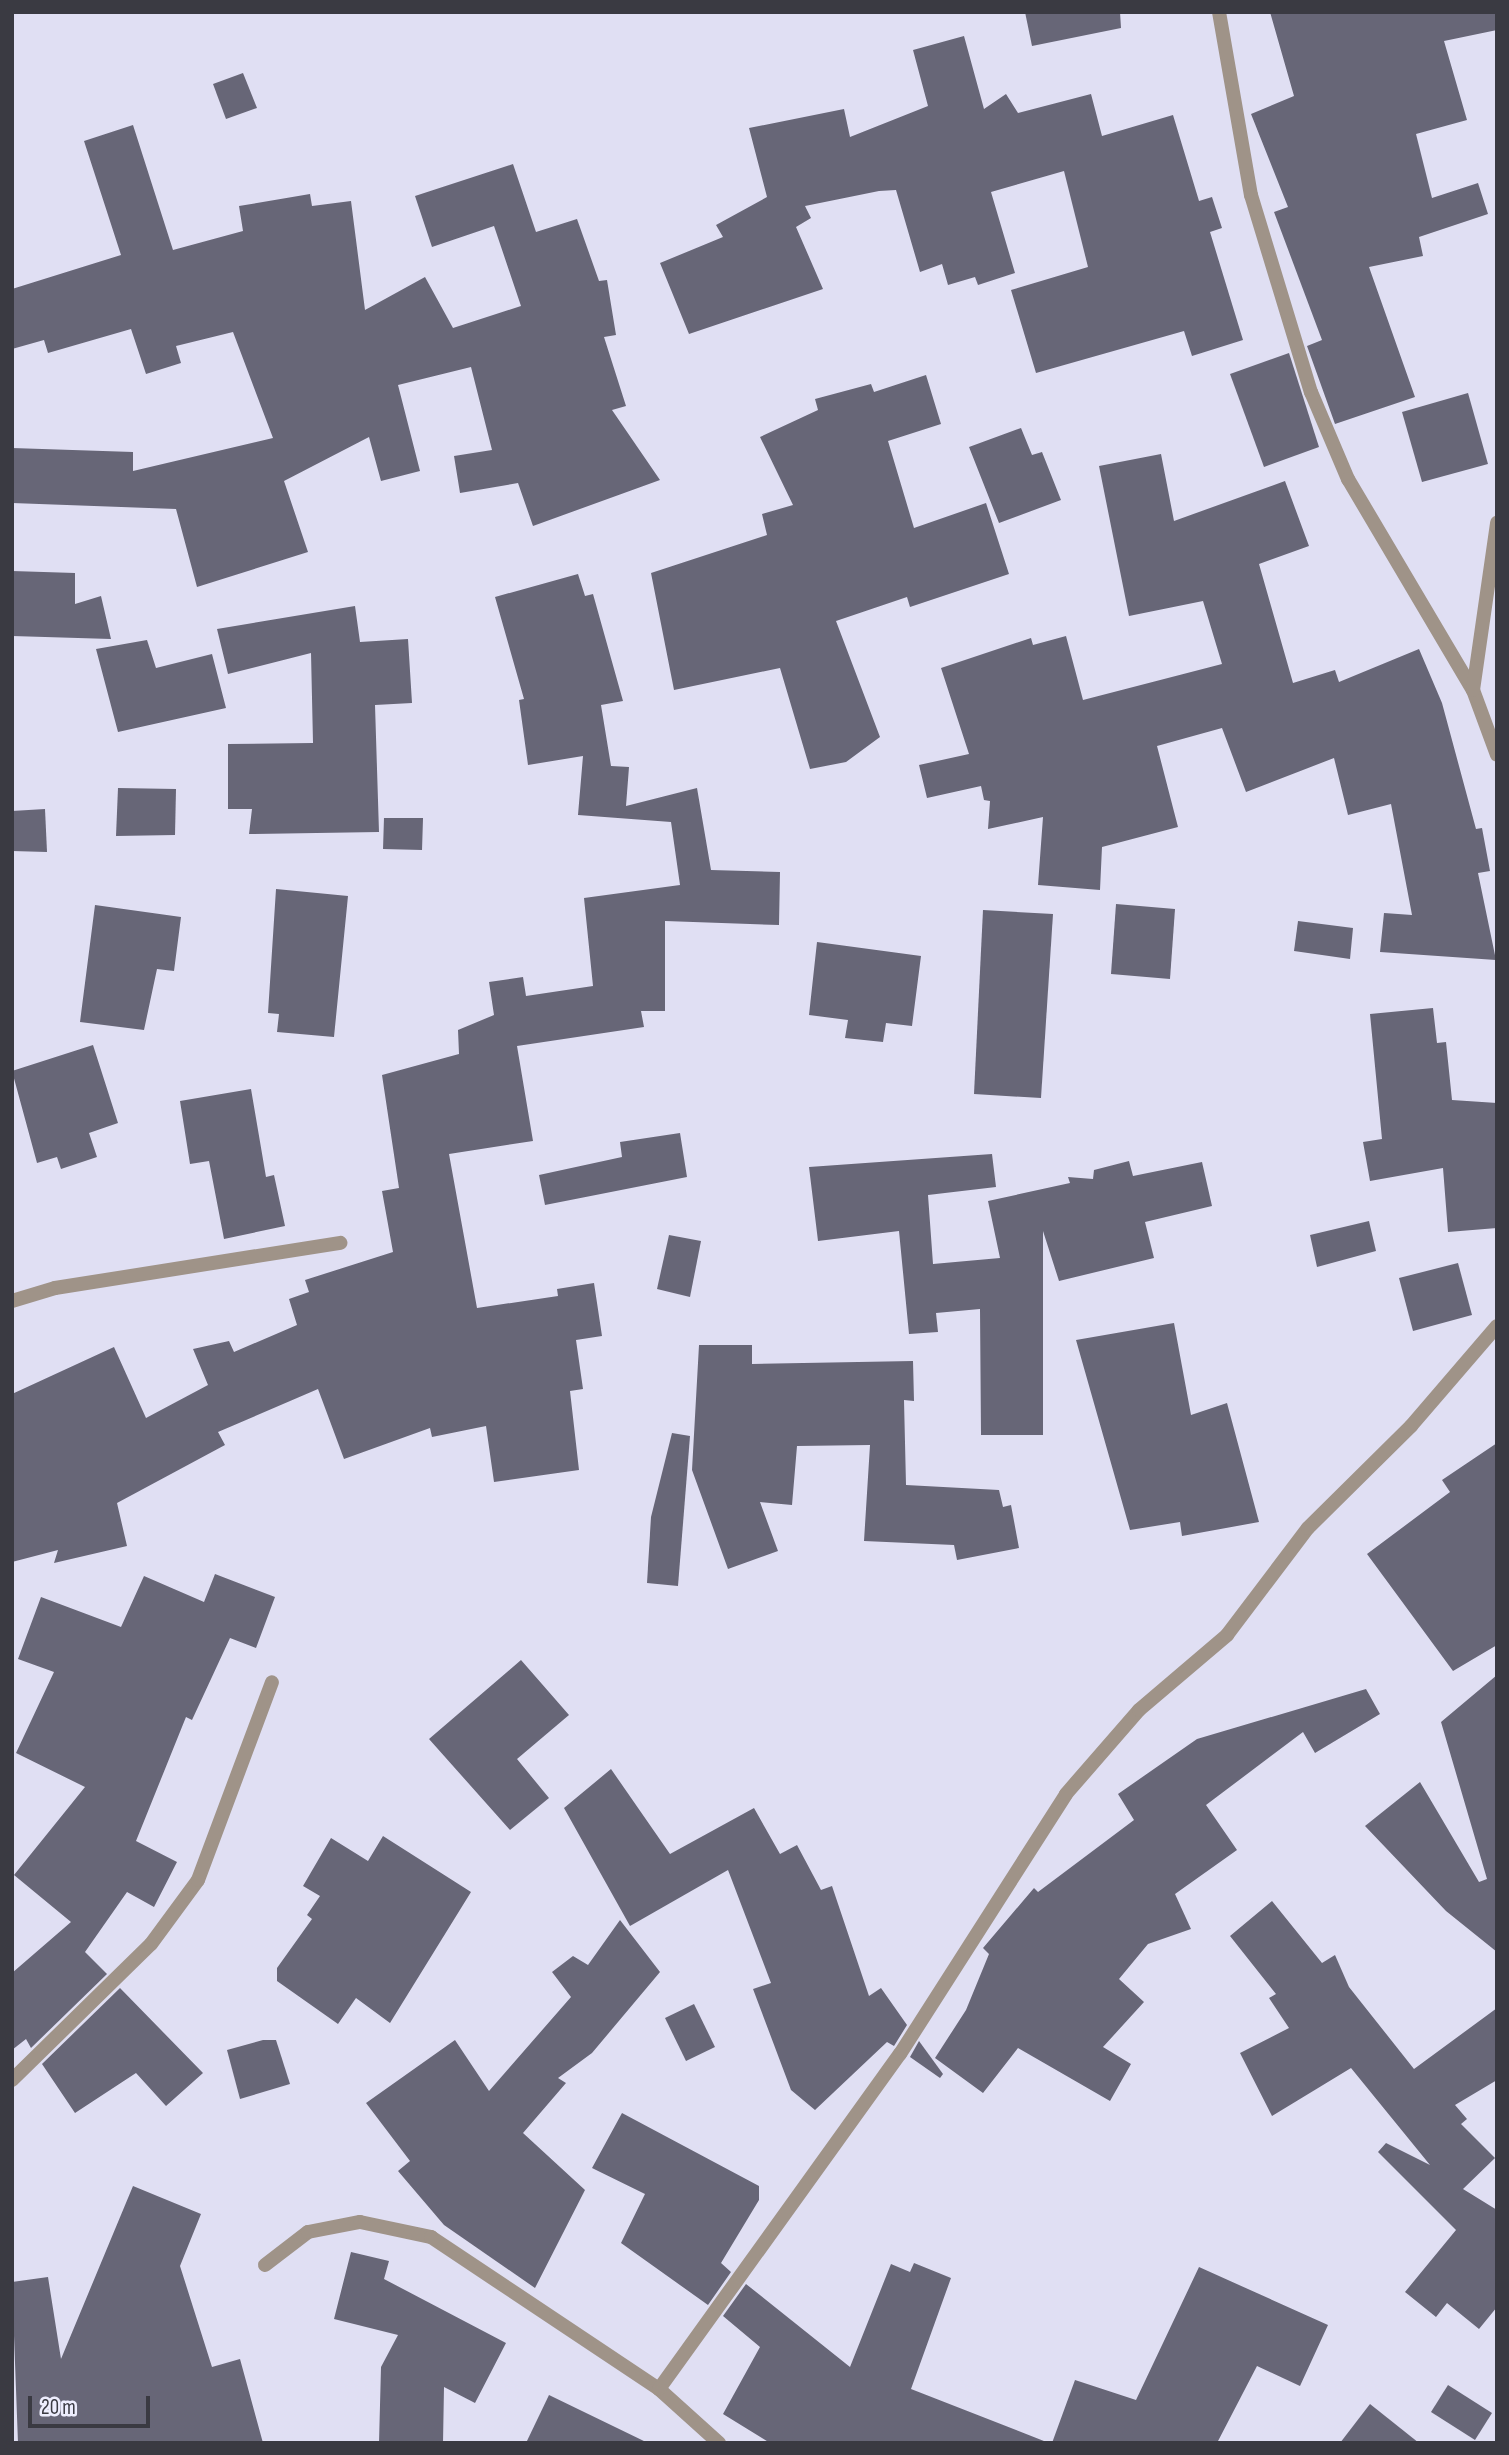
<!DOCTYPE html>
<style>
body{margin:0}
#map{position:relative;width:1509px;height:2455px;overflow:hidden;background:#e0dff3;font-family:"Sofia Sans Condensed",sans-serif}
div>[style]{position:absolute}
.building>*{inset:0;background:#676677}
.street>*{height:14px;margin:-7px;padding:0 7px;transform-origin:7px;border-radius:7px;background:#9f9388}
span{translate:-50% -50%;white-space:nowrap;text-align:center;line-height:1.15;-webkit-text-stroke:7px #ededfd;paint-order:stroke}
.frame{position:absolute;inset:0;border:14px solid #3a3a42;pointer-events:none}
.scale{position:absolute;left:28px;top:2396px;width:122px;height:32px;box-sizing:border-box;border:4px solid #3a3a42;border-top:0;padding-left:9px;font-size:21px;line-height:24px;white-space:nowrap;color:#3a3a42;-webkit-text-stroke:5px #ededfd;paint-order:stroke}
</style>
<div id="map">
<div class="building">
<div style="clip-path:polygon(1025px 12px,1120px 12px,1121px 28px,1032px 46px)"></div>
<div style="clip-path:polygon(1270px 12px,1497px 12px,1497px 30px,1444px 41px,1467px 120px,1416px 134px,1432px 198px,1478px 183px,1488px 214px,1419px 237px,1423px 256px,1369px 267px,1415px 397px,1335px 424px,1307px 346px,1322px 340px,1274px 212px,1288px 207px,1251px 114px,1294px 96px)"></div>
<div style="clip-path:polygon(964px 36px,984px 109px,1006px 94px,1018px 113px,1091px 94px,1102px 136px,1173px 115px,1199px 201px,1212px 197px,1222px 228px,1210px 232px,1243px 340px,1192px 356px,1184px 331px,1036px 373px,1011px 290px,1088px 267px,1064px 171px,991px 192px,1015px 273px,978px 285px,975px 277px,948px 285px,942px 264px,920px 272px,896px 190px,879px 191px,805px 206px,811px 218px,796px 227px,823px 289px,689px 334px,660px 263px,723px 237px,716px 225px,767px 197px,749px 128px,844px 109px,850px 137px,928px 106px,913px 50px)"></div>
<div style="clip-path:polygon(243px 73px,257px 108px,226px 119px,213px 84px)"></div>
<div style="clip-path:polygon(133px 125px,173px 250px,243px 231px,239px 206px,310px 194px,312px 206px,351px 201px,365px 310px,425px 277px,453px 328px,521px 306px,494px 226px,432px 247px,415px 196px,513px 164px,536px 232px,577px 219px,599px 281px,607px 280px,616px 335px,604px 337px,626px 406px,612px 410px,660px 480px,533px 526px,518px 483px,460px 493px,454px 456px,492px 450px,471px 367px,398px 385px,420px 471px,381px 481px,369px 437px,284px 481px,308px 552px,197px 587px,176px 509px,12px 503px,12px 448px,133px 452px,133px 471px,273px 438px,233px 332px,176px 346px,181px 363px,146px 374px,131px 329px,48px 353px,44px 340px,12px 349px,12px 289px,121px 255px,84px 141px)"></div>
<div style="clip-path:polygon(1289px 353px,1319px 447px,1264px 467px,1230px 374px)"></div>
<div style="clip-path:polygon(926px 375px,941px 424px,888px 441px,914px 528px,986px 503px,1009px 574px,910px 607px,907px 597px,836px 621px,880px 737px,846px 762px,810px 769px,780px 668px,674px 690px,651px 573px,767px 535px,762px 514px,793px 505px,760px 437px,818px 410px,815px 399px,871px 384px,874px 392px)"></div>
<div style="clip-path:polygon(1468px 393px,1488px 464px,1422px 482px,1402px 412px)"></div>
<div style="clip-path:polygon(1021px 428px,1032px 455px,1042px 452px,1061px 500px,999px 523px,969px 447px)"></div>
<div style="clip-path:polygon(1161px 454px,1174px 521px,1285px 481px,1309px 546px,1259px 564px,1293px 683px,1335px 670px,1339px 682px,1419px 649px,1442px 703px,1476px 829px,1482px 828px,1490px 871px,1478px 873px,1496px 960px,1380px 952px,1384px 913px,1412px 915px,1391px 804px,1348px 815px,1334px 758px,1246px 792px,1222px 728px,1157px 746px,1178px 827px,1102px 847px,1100px 890px,1038px 885px,1043px 817px,988px 829px,990px 801px,984px 800px,981px 786px,927px 798px,919px 765px,969px 754px,941px 668px,1031px 638px,1033px 645px,1066px 636px,1083px 700px,1222px 664px,1203px 601px,1129px 616px,1099px 466px)"></div>
<div style="clip-path:polygon(12px 571px,75px 573px,75px 604px,101px 596px,111px 639px,12px 636px)"></div>
<div style="clip-path:polygon(578px 574px,585px 596px,593px 594px,623px 701px,601px 705px,611px 766px,629px 767px,626px 806px,697px 788px,711px 870px,780px 872px,779px 925px,665px 921px,665px 1011px,641px 1011px,644px 1027px,517px 1046px,533px 1141px,449px 1154px,477px 1308px,558px 1296px,557px 1289px,594px 1283px,602px 1336px,576px 1340px,583px 1389px,570px 1391px,579px 1470px,494px 1482px,486px 1426px,432px 1437px,430px 1428px,344px 1459px,318px 1389px,218px 1432px,225px 1445px,117px 1503px,127px 1546px,54px 1563px,58px 1550px,12px 1562px,12px 1394px,114px 1347px,146px 1418px,208px 1385px,193px 1349px,229px 1341px,234px 1352px,297px 1325px,289px 1299px,309px 1292px,305px 1280px,393px 1252px,382px 1191px,399px 1188px,382px 1075px,459px 1054px,458px 1030px,494px 1015px,489px 982px,523px 977px,526px 996px,593px 986px,584px 898px,680px 885px,671px 822px,578px 815px,583px 756px,528px 765px,519px 700px,524px 699px,495px 597px)"></div>
<div style="clip-path:polygon(355px 606px,360px 642px,408px 639px,412px 703px,375px 705px,379px 832px,249px 834px,252px 809px,228px 809px,228px 744px,313px 743px,311px 653px,228px 674px,217px 629px)"></div>
<div style="clip-path:polygon(147px 640px,156px 668px,212px 654px,226px 708px,118px 732px,96px 649px)"></div>
<div style="clip-path:polygon(118px 788px,176px 789px,175px 835px,116px 836px)"></div>
<div style="clip-path:polygon(45px 809px,47px 852px,12px 851px,12px 811px)"></div>
<div style="clip-path:polygon(384px 818px,423px 818px,422px 850px,383px 849px)"></div>
<div style="clip-path:polygon(276px 889px,348px 896px,334px 1037px,277px 1032px,279px 1014px,268px 1013px)"></div>
<div style="clip-path:polygon(1116px 904px,1175px 909px,1170px 979px,1111px 974px)"></div>
<div style="clip-path:polygon(95px 905px,181px 917px,174px 971px,157px 969px,144px 1030px,80px 1022px)"></div>
<div style="clip-path:polygon(983px 910px,1053px 914px,1041px 1098px,974px 1094px)"></div>
<div style="clip-path:polygon(1298px 921px,1353px 928px,1350px 959px,1294px 951px)"></div>
<div style="clip-path:polygon(817px 942px,921px 956px,912px 1026px,886px 1023px,883px 1042px,845px 1038px,848px 1020px,809px 1015px)"></div>
<div style="clip-path:polygon(1433px 1008px,1437px 1043px,1446px 1042px,1452px 1100px,1497px 1103px,1497px 1228px,1448px 1232px,1443px 1168px,1370px 1181px,1363px 1142px,1382px 1139px,1370px 1014px)"></div>
<div style="clip-path:polygon(93px 1045px,118px 1123px,89px 1133px,97px 1157px,61px 1169px,57px 1157px,37px 1163px,12px 1071px)"></div>
<div style="clip-path:polygon(251px 1089px,266px 1177px,274px 1175px,285px 1226px,224px 1239px,209px 1161px,190px 1164px,180px 1101px)"></div>
<div style="clip-path:polygon(680px 1133px,687px 1177px,545px 1205px,539px 1175px,622px 1157px,620px 1142px)"></div>
<div style="clip-path:polygon(992px 1154px,996px 1187px,928px 1195px,933px 1264px,1000px 1258px,988px 1201px,1070px 1183px,1068px 1177px,1093px 1179px,1094px 1170px,1129px 1161px,1133px 1176px,1202px 1162px,1212px 1206px,1145px 1222px,1154px 1258px,1059px 1281px,1043px 1231px,1043px 1435px,981px 1435px,980px 1309px,936px 1313px,938px 1332px,909px 1334px,899px 1231px,818px 1241px,809px 1167px)"></div>
<div style="clip-path:polygon(1369px 1221px,1376px 1251px,1317px 1267px,1310px 1235px)"></div>
<div style="clip-path:polygon(669px 1235px,701px 1241px,690px 1297px,657px 1289px)"></div>
<div style="clip-path:polygon(1458px 1263px,1472px 1315px,1413px 1331px,1399px 1278px)"></div>
<div style="clip-path:polygon(1174px 1323px,1191px 1415px,1227px 1403px,1259px 1522px,1182px 1536px,1180px 1522px,1130px 1530px,1076px 1340px)"></div>
<div style="clip-path:polygon(699px 1345px,752px 1345px,752px 1364px,913px 1361px,914px 1401px,904px 1400px,906px 1485px,999px 1490px,1003px 1507px,1011px 1505px,1019px 1548px,957px 1560px,954px 1545px,864px 1541px,870px 1445px,797px 1446px,792px 1505px,760px 1502px,778px 1551px,728px 1569px,692px 1470px)"></div>
<div style="clip-path:polygon(672px 1433px,690px 1436px,678px 1586px,647px 1583px,651px 1517px)"></div>
<div style="clip-path:polygon(1497px 1443px,1497px 1645px,1453px 1671px,1367px 1554px,1450px 1492px,1442px 1480px)"></div>
<div style="clip-path:polygon(215px 1574px,275px 1597px,256px 1648px,230px 1638px,192px 1720px,186px 1717px,136px 1841px,177px 1862px,154px 1907px,127px 1892px,85px 1952px,107px 1974px,31px 2048px,26px 2039px,12px 2050px,12px 1973px,71px 1922px,14px 1875px,85px 1787px,16px 1753px,54px 1672px,18px 1659px,41px 1597px,121px 1627px,144px 1576px,204px 1602px)"></div>
<div style="clip-path:polygon(521px 1660px,569px 1715px,517px 1759px,549px 1798px,510px 1830px,429px 1739px)"></div>
<div style="clip-path:polygon(1497px 1675px,1497px 1952px,1446px 1911px,1365px 1826px,1420px 1782px,1479px 1882px,1487px 1879px,1441px 1722px)"></div>
<div style="clip-path:polygon(1366px 1689px,1380px 1714px,1315px 1753px,1303px 1732px,1206px 1805px,1237px 1850px,1175px 1894px,1191px 1929px,1148px 1944px,1119px 1979px,1144px 2002px,1103px 2047px,1131px 2064px,1110px 2101px,1018px 2048px,983px 2093px,935px 2058px,966px 2010px,989px 1954px,983px 1948px,1034px 1888px,1038px 1892px,1134px 1820px,1118px 1794px,1197px 1739px)"></div>
<div style="clip-path:polygon(611px 1769px,670px 1854px,754px 1808px,780px 1854px,797px 1845px,821px 1890px,832px 1886px,869px 1996px,881px 1988px,907px 2025px,894px 2046px,887px 2042px,815px 2110px,791px 2090px,753px 1989px,771px 1983px,728px 1870px,630px 1926px,564px 1808px)"></div>
<div style="clip-path:polygon(383px 1836px,471px 1892px,390px 2023px,356px 1998px,338px 2024px,277px 1981px,277px 1968px,312px 1919px,307px 1915px,320px 1896px,303px 1886px,331px 1838px,368px 1861px)"></div>
<div style="clip-path:polygon(1272px 1901px,1322px 1963px,1335px 1955px,1349px 1987px,1414px 2069px,1497px 2008px,1497px 2080px,1455px 2105px,1467px 2119px,1461px 2124px,1495px 2158px,1463px 2189px,1497px 2210px,1497px 2307px,1479px 2329px,1447px 2303px,1436px 2317px,1405px 2292px,1456px 2230px,1378px 2152px,1386px 2143px,1430px 2165px,1351px 2068px,1272px 2116px,1240px 2053px,1289px 2028px,1269px 1998px,1276px 1994px,1230px 1936px)"></div>
<div style="clip-path:polygon(620px 1920px,660px 1972px,592px 2053px,558px 2078px,566px 2083px,523px 2133px,585px 2190px,535px 2288px,444px 2225px,398px 2171px,410px 2161px,366px 2103px,455px 2040px,489px 2091px,571px 1997px,552px 1972px,573px 1956px,588px 1965px)"></div>
<div style="clip-path:polygon(120px 1988px,203px 2073px,166px 2106px,136px 2073px,75px 2113px,42px 2064px)"></div>
<div style="clip-path:polygon(694px 2004px,715px 2047px,686px 2061px,665px 2018px)"></div>
<div style="clip-path:polygon(263px 2040px,276px 2040px,290px 2084px,240px 2099px,227px 2050px)"></div>
<div style="clip-path:polygon(919px 2041px,943px 2074px,940px 2078px,910px 2057px)"></div>
<div style="clip-path:polygon(622px 2113px,759px 2186px,759px 2200px,721px 2263px,731px 2272px,708px 2305px,621px 2243px,645px 2194px,592px 2168px)"></div>
<div style="clip-path:polygon(133px 2186px,201px 2214px,180px 2266px,212px 2367px,240px 2359px,263px 2443px,18px 2443px,12px 2282px,48px 2277px,61px 2359px)"></div>
<div style="clip-path:polygon(351px 2252px,389px 2261px,384px 2279px,506px 2343px,475px 2403px,444px 2387px,443px 2443px,379px 2443px,381px 2367px,398px 2335px,334px 2319px)"></div>
<div style="clip-path:polygon(914px 2263px,951px 2278px,911px 2389px,1049px 2443px,770px 2443px,723px 2414px,760px 2347px,723px 2316px,746px 2284px,850px 2367px,891px 2264px,910px 2272px)"></div>
<div style="clip-path:polygon(1199px 2267px,1328px 2325px,1300px 2386px,1257px 2366px,1217px 2443px,1052px 2443px,1075px 2380px,1136px 2400px)"></div>
<div style="clip-path:polygon(1448px 2385px,1492px 2413px,1475px 2440px,1431px 2412px)"></div>
<div style="clip-path:polygon(549px 2395px,648px 2443px,526px 2443px)"></div>
<div style="clip-path:polygon(1370px 2404px,1419px 2443px,1340px 2443px)"></div>
</div>
<div class="street">
<div style="left:1219px;top:12px;width:186px;rotate:80.1deg"></div>
<div style="left:1251px;top:195px;width:206px;rotate:73.1deg"></div>
<div style="left:1311px;top:392px;width:95px;rotate:67deg"></div>
<div style="left:1348px;top:479px;width:245px;rotate:59.4deg"></div>
<div style="left:1473px;top:690px;width:69px;rotate:69.7deg"></div>
<div style="left:1473px;top:690px;width:169px;rotate:-81.8deg"></div>
<div style="left:12px;top:1301px;width:45px;rotate:-16.8deg"></div>
<div style="left:55px;top:1288px;width:289px;rotate:-9deg"></div>
<div style="left:12px;top:2080px;width:194px;rotate:-44.4deg"></div>
<div style="left:151px;top:1944px;width:79px;rotate:-53.7deg"></div>
<div style="left:198px;top:1880px;width:211px;rotate:-69.5deg"></div>
<div style="left:265px;top:2265px;width:54px;rotate:-37.5deg"></div>
<div style="left:308px;top:2232px;width:53px;rotate:-10.9deg"></div>
<div style="left:360px;top:2222px;width:73px;rotate:11.9deg"></div>
<div style="left:431px;top:2237px;width:274px;rotate:33.7deg"></div>
<div style="left:659px;top:2389px;width:81px;rotate:42deg"></div>
<div style="left:659px;top:2389px;width:413px;rotate:-54.3deg"></div>
<div style="left:900px;top:2054px;width:308px;rotate:-57.4deg"></div>
<div style="left:1066px;top:1794px;width:111px;rotate:-49deg"></div>
<div style="left:1139px;top:1710px;width:116px;rotate:-40.4deg"></div>
<div style="left:1227px;top:1635px;width:134px;rotate:-52.9deg"></div>
<div style="left:1308px;top:1528px;width:145px;rotate:-44.7deg"></div>
<div style="left:1411px;top:1426px;width:132px;rotate:-49.3deg"></div>
</div>
<div class="frame"></div>
<div class="scale">20 m</div>
</div>
